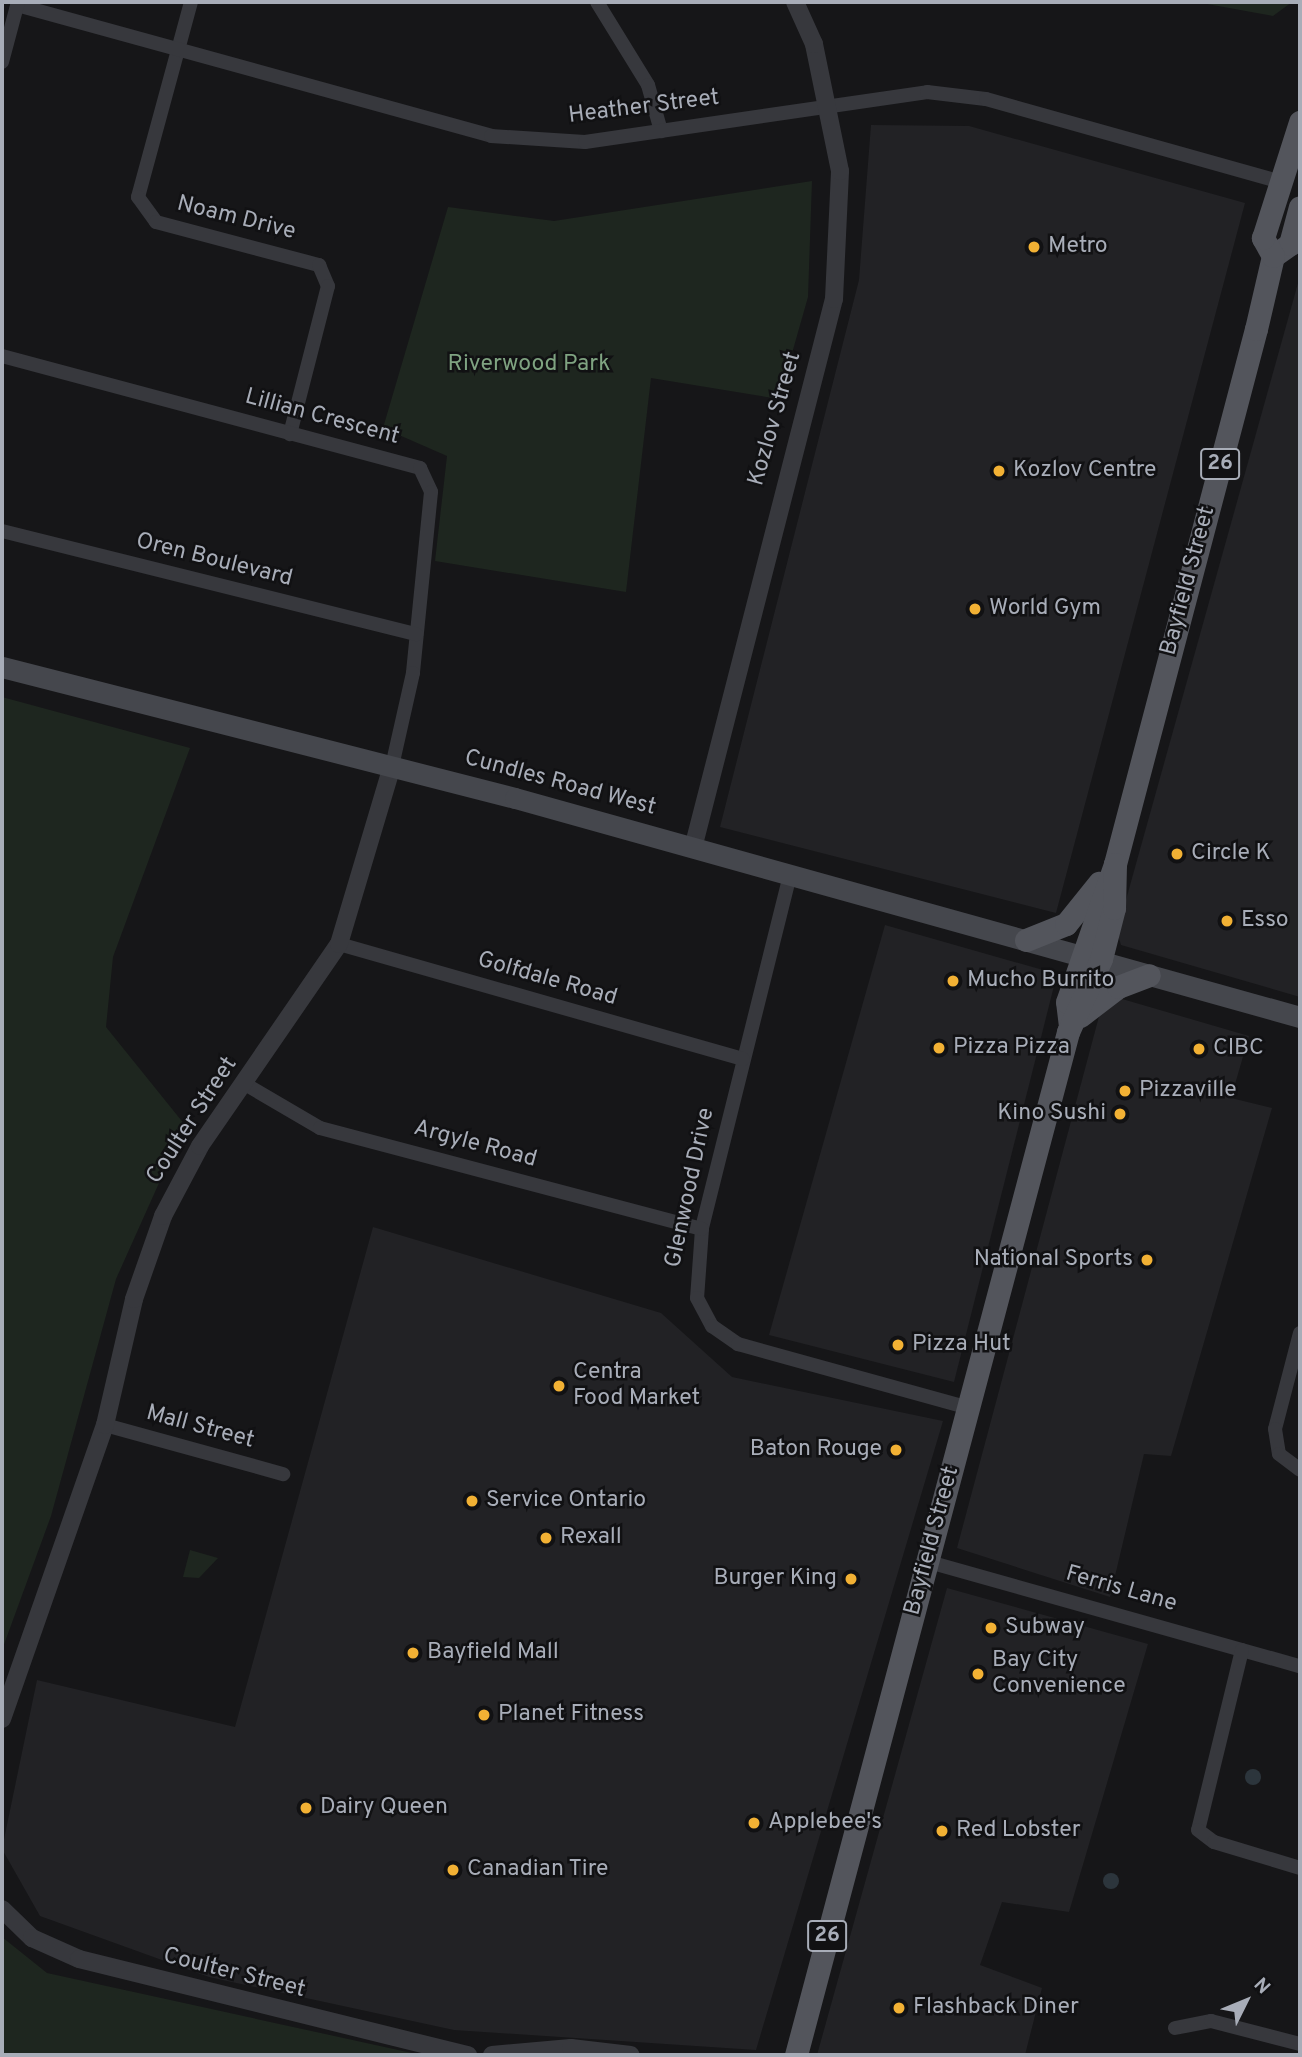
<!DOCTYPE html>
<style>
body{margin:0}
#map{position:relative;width:1302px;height:2057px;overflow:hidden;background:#161618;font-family:Overpass,sans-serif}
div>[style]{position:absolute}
.built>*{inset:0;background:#222225}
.green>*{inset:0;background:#1e261f}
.water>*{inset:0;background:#2c353c}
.round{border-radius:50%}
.minor>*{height:14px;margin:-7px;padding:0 7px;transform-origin:7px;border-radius:7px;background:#37383d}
.tertiary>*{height:18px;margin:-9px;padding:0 9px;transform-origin:9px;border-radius:9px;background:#37383d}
.secondary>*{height:21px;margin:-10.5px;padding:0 10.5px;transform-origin:10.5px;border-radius:10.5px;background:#45474d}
.primary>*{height:23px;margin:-11.5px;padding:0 11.5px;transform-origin:11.5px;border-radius:11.5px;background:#53555c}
.dots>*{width:19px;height:19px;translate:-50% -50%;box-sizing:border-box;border:4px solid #111113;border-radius:50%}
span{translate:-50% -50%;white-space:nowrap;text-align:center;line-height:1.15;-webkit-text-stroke:5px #111113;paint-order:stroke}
.shield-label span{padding:2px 5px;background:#111113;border:2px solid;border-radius:5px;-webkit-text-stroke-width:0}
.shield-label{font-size:21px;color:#a8adb8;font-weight:700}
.street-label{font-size:23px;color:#a8adb8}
.poi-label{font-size:23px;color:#a8adb8}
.left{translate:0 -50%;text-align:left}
.right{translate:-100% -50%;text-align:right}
.park-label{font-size:23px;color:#7fa381}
.frame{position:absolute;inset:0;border:4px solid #a8adb8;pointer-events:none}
.north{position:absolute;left:1211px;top:1966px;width:70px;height:70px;-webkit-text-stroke:5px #111113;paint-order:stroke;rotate:47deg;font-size:19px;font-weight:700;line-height:28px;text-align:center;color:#a8adb8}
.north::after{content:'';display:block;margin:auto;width:24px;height:32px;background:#a8adb8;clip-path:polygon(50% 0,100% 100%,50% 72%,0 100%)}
</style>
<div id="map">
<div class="built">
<div style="clip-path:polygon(871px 125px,969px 126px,1245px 203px,1056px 913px,720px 827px,859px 280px)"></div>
<div style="clip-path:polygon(1300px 276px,1300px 997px,1121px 945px,1117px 932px)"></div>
<div style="clip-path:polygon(885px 925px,1057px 974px,954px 1382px,769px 1335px)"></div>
<div style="clip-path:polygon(1105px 994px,1249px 1036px,1231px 1098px,1272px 1108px,1171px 1456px,1144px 1454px,1110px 1597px,957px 1548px)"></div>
<div style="clip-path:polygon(373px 1227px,661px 1313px,732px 1377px,943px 1421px,756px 2050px,454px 2030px,209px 1977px,40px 1916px,2px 1849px,37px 1680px,235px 1727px)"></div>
<div style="clip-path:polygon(947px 1588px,1148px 1644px,1069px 1912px,1002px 1902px,980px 1965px,1042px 1988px,1025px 2055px,817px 2055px)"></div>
</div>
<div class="green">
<div style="clip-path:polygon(1196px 2px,1292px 2px,1273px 16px)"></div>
<div style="clip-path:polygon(812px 181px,808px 297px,779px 399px,651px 378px,626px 592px,435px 561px,447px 456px,383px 428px,448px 207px,554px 221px)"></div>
<div style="clip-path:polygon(2px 697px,190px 748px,113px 957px,106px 1027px,185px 1125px,116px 1279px,51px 1516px,2px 1650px)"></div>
<div style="clip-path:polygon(190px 1550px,218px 1558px,199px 1578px,183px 1577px)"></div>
<div style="clip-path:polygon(2px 1937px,47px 1973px,421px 2055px,2px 2055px)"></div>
</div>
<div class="water">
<div class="round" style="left:1245px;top:1769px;width:16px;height:16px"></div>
<div class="round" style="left:1103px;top:1873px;width:16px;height:16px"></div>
</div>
<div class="minor">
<div style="left:191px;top:2px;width:202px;rotate:105.2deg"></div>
<div style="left:138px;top:197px;width:31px;rotate:54deg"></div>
<div style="left:156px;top:222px;width:169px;rotate:14.8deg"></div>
<div style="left:319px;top:265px;width:23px;rotate:67deg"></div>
<div style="left:328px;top:286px;width:153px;rotate:104.4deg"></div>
<div style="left:597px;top:2px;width:97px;rotate:58.4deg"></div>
<div style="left:648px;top:85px;width:48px;rotate:74.2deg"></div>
<div style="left:17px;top:5px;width:492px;rotate:15.4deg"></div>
<div style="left:491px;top:136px;width:94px;rotate:3.7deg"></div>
<div style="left:585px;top:142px;width:346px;rotate:-8.3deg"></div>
<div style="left:927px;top:92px;width:59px;rotate:6.8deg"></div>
<div style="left:986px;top:99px;width:306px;rotate:15.7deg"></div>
<div style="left:2px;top:62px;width:62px;rotate:-75.1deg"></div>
<div style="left:2px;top:356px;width:433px;rotate:15deg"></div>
<div style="left:420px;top:468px;width:26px;rotate:65deg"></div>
<div style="left:431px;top:492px;width:182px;rotate:95.7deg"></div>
<div style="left:413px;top:673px;width:95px;rotate:102.7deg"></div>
<div style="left:2px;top:531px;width:427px;rotate:14deg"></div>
<div style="left:790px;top:875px;width:365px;rotate:104deg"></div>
<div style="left:702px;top:1229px;width:69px;rotate:94.1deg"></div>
<div style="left:697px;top:1298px;width:32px;rotate:62deg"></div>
<div style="left:712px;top:1326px;width:32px;rotate:35deg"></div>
<div style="left:738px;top:1344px;width:239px;rotate:15.5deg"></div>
<div style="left:339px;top:944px;width:420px;rotate:15.9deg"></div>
<div style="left:245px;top:1084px;width:87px;rotate:30.4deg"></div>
<div style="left:320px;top:1128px;width:395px;rotate:14.8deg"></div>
<div style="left:1300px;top:1333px;width:99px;rotate:104.6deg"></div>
<div style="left:1275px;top:1429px;width:25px;rotate:81deg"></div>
<div style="left:1279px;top:1454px;width:26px;rotate:37deg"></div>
<div style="left:105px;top:1425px;width:185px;rotate:15.4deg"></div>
<div style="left:929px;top:1562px;width:385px;rotate:15.7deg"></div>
<div style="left:1242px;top:1650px;width:185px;rotate:103.7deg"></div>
<div style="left:1198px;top:1830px;width:20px;rotate:37deg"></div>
<div style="left:1214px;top:1842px;width:90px;rotate:16.8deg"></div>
<div style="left:1175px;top:2028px;width:37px;rotate:-11deg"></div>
<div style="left:1211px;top:2021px;width:92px;rotate:14.5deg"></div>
</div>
<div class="tertiary">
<div style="left:693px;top:848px;width:567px;rotate:-75.6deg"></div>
<div style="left:834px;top:299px;width:128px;rotate:-87.3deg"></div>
<div style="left:840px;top:171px;width:130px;rotate:-101.6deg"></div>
<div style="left:814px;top:44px;width:46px;rotate:-114.3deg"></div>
<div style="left:2px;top:1719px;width:312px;rotate:-70.7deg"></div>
<div style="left:105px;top:1425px;width:129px;rotate:-77deg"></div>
<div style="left:134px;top:1299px;width:88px;rotate:-70.7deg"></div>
<div style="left:163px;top:1216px;width:79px;rotate:-62.1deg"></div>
<div style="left:200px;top:1146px;width:245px;rotate:-55.5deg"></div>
<div style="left:339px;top:944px;width:186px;rotate:-73.4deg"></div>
<div style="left:2px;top:1909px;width:42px;rotate:44deg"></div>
<div style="left:32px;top:1938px;width:51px;rotate:24.1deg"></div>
<div style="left:79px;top:1959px;width:401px;rotate:13.9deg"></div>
<div style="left:492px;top:2055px;width:79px;rotate:-5.1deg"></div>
<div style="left:571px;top:2048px;width:60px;rotate:6.7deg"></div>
</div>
<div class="secondary">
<div style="left:2px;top:667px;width:529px;rotate:14.32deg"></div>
<div style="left:515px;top:798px;width:815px;rotate:15.59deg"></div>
</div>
<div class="primary">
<div style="left:1273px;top:256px;width:21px;rotate:-35deg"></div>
<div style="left:1290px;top:244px;width:38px;rotate:-75deg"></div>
<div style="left:1026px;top:940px;width:43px;rotate:-21.8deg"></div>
<div style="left:1066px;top:924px;width:53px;rotate:-51.2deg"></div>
<div style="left:1080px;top:1016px;width:48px;rotate:-37.3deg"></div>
<div style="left:1118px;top:987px;width:33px;rotate:-21deg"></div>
<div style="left:1070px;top:1026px;width:24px;rotate:-97deg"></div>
<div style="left:1067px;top:1002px;width:146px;rotate:-70.8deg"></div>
<div style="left:1115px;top:864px;width:553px;rotate:-75.24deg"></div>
<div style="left:1256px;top:329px;width:75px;rotate:-76.9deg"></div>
<div style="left:1273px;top:256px;width:21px;rotate:-119deg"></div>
<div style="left:1263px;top:238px;width:122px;rotate:-72.3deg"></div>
<div style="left:796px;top:2055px;width:1059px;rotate:-75.11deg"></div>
<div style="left:1068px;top:1032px;width:80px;rotate:-65.7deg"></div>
<div style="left:1101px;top:959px;width:53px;rotate:-75.7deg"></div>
<div style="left:1114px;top:908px;width:44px;rotate:-88.7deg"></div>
</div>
<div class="dots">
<div style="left:1034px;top:247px;background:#f2b134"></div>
<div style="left:999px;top:471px;background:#f2b134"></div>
<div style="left:975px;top:609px;background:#f2b134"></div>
<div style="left:1177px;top:854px;background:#f2b134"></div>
<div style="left:1227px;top:921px;background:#f2b134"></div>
<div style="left:953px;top:981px;background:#f2b134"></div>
<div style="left:939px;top:1048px;background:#f2b134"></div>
<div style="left:1199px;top:1049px;background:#f2b134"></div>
<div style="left:1125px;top:1091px;background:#f2b134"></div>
<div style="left:1120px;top:1114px;background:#f2b134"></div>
<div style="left:1147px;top:1260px;background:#f2b134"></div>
<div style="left:898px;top:1345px;background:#f2b134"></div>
<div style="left:559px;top:1386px;background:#f2b134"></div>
<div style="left:896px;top:1450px;background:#f2b134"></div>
<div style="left:472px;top:1501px;background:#f2b134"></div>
<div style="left:546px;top:1538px;background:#f2b134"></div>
<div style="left:851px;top:1579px;background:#f2b134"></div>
<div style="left:991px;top:1628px;background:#f2b134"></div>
<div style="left:413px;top:1653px;background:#f2b134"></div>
<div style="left:978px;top:1674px;background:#f2b134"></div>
<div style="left:484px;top:1715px;background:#f2b134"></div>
<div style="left:306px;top:1808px;background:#f2b134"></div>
<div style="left:754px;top:1823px;background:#f2b134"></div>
<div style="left:942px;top:1831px;background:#f2b134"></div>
<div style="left:453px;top:1870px;background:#f2b134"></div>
<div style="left:899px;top:2008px;background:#f2b134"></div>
</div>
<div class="shield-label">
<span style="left:1220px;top:464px">26</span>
<span style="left:827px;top:1936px">26</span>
</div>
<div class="street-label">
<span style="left:644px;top:108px;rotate:-7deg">Heather Street</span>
<span style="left:236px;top:219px;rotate:14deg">Noam Drive</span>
<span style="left:322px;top:418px;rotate:15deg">Lillian Crescent</span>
<span style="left:776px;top:419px;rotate:-74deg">Kozlov Street</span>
<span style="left:214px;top:561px;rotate:14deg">Oren Boulevard</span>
<span style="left:1189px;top:581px;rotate:-75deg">Bayfield Street</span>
<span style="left:560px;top:784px;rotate:15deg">Cundles Road West</span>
<span style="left:547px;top:980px;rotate:16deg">Golfdale Road</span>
<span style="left:193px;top:1121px;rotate:-57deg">Coulter Street</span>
<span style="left:475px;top:1145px;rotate:15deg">Argyle Road</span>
<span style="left:691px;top:1188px;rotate:-78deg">Glenwood Drive</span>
<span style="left:200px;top:1428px;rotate:15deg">Mall Street</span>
<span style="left:933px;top:1541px;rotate:-75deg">Bayfield Street</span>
<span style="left:1121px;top:1590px;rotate:16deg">Ferris Lane</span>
<span style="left:234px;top:1974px;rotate:14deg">Coulter Street</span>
</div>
<div class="poi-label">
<span class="left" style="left:1048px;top:247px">Metro</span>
<span class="left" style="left:1013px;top:471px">Kozlov Centre</span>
<span class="left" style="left:989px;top:609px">World Gym</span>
<span class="left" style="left:1191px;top:854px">Circle K</span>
<span class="left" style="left:1241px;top:921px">Esso</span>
<span class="left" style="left:967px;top:981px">Mucho Burrito</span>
<span class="left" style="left:953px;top:1048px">Pizza Pizza</span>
<span class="left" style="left:1213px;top:1049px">CIBC</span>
<span class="left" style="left:1139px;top:1091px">Pizzaville</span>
<span class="right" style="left:1106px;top:1114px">Kino Sushi</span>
<span class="right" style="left:1133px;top:1260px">National Sports</span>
<span class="left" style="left:912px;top:1345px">Pizza Hut</span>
<span class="left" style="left:573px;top:1386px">Centra<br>Food Market</span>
<span class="right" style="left:882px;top:1450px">Baton Rouge</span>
<span class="left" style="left:486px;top:1501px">Service Ontario</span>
<span class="left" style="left:560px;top:1538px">Rexall</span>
<span class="right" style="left:837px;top:1579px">Burger King</span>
<span class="left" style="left:1005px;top:1628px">Subway</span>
<span class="left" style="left:427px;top:1653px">Bayfield Mall</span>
<span class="left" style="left:992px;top:1674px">Bay City<br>Convenience</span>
<span class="left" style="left:498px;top:1715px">Planet Fitness</span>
<span class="left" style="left:320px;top:1808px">Dairy Queen</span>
<span class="left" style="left:768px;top:1823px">Applebee's</span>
<span class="left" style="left:956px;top:1831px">Red Lobster</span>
<span class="left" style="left:467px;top:1870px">Canadian Tire</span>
<span class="left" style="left:913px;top:2008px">Flashback Diner</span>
</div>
<div class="park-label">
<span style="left:529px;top:365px">Riverwood Park</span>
</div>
<div class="frame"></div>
<div class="north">N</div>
</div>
